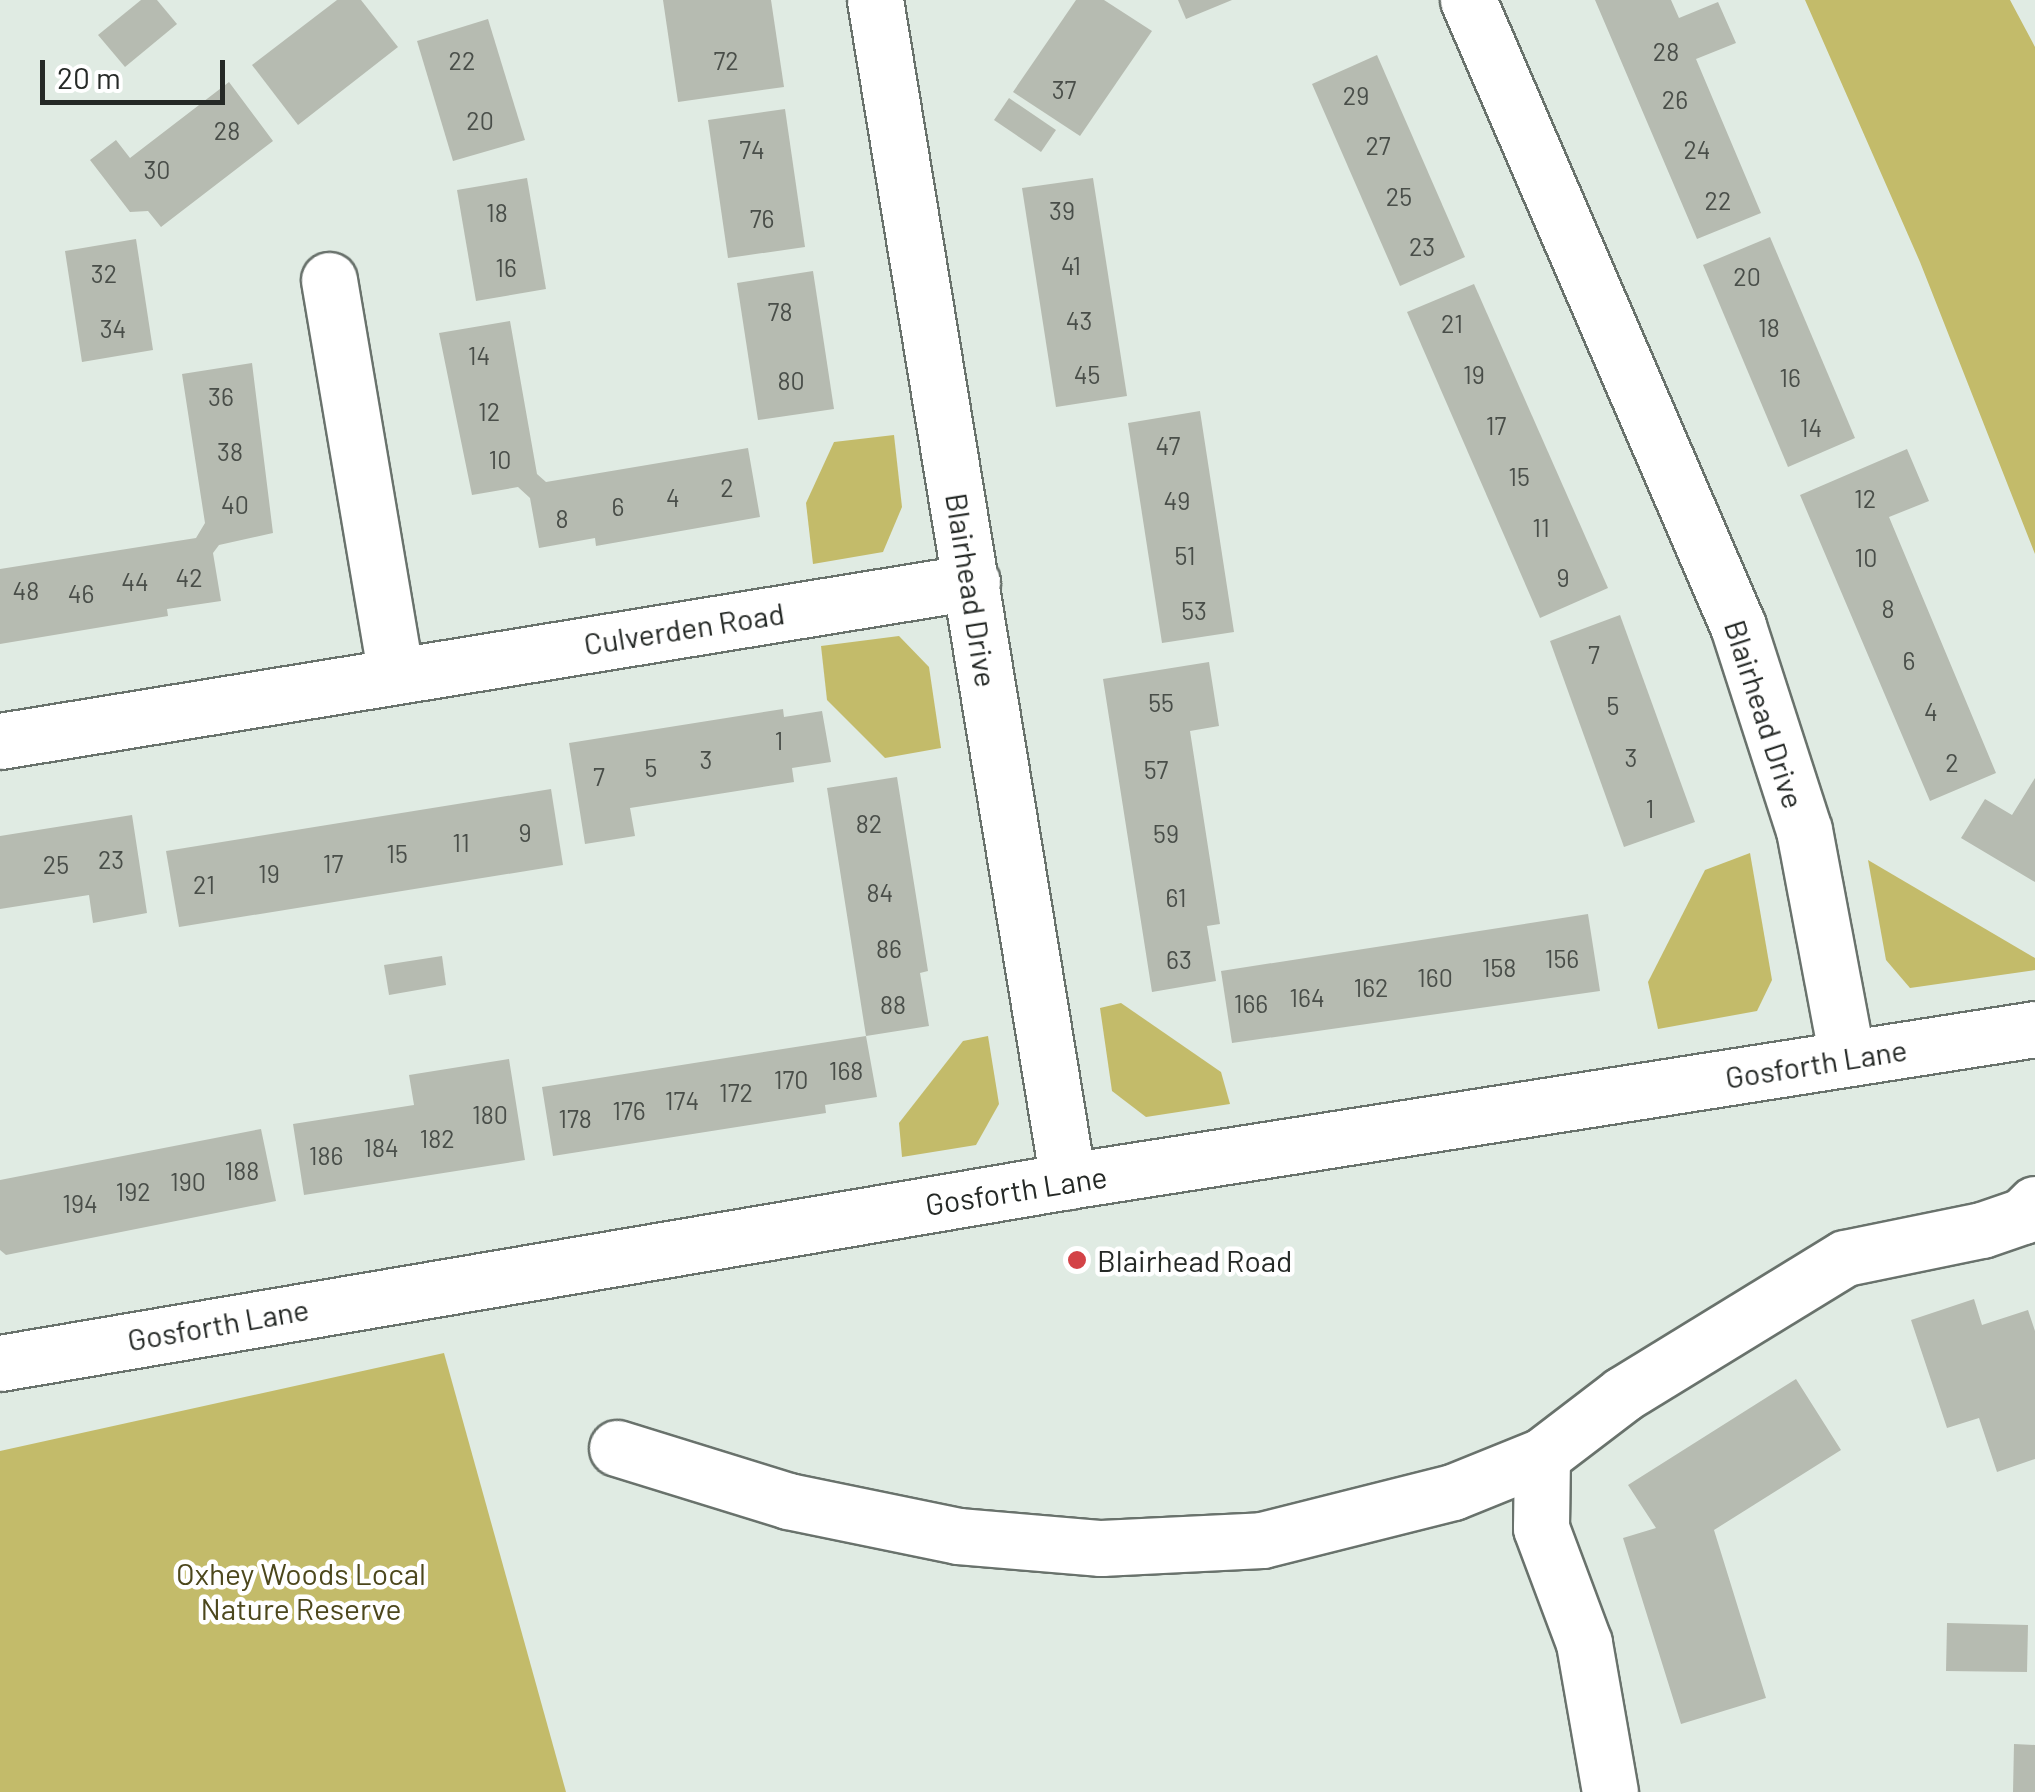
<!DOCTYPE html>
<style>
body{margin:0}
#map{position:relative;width:2035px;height:1792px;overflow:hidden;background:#e0ebe3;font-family:Barlow,sans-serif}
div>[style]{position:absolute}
.green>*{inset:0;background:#c3bb6a}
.building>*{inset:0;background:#b6bbb1}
.roads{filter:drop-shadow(2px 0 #69726c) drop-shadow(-2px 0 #69726c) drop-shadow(0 2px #69726c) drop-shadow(0 -2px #69726c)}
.street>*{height:55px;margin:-27.5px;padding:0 27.5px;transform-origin:27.5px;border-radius:27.5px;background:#fff}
.secondary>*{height:55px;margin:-27.5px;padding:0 27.5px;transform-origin:27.5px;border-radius:27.5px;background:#fff}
.dots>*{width:28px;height:28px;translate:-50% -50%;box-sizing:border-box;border:5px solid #fff;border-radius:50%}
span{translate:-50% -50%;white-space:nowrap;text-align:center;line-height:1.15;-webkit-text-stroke:9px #fff;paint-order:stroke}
.number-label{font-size:25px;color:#494e49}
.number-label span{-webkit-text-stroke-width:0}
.street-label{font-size:30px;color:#252926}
.poi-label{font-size:30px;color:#252926}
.left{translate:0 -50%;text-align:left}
.park-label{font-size:30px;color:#4c471c}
.scale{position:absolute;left:40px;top:60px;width:185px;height:45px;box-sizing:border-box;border:5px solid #252926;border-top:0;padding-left:12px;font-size:30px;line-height:35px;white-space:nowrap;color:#252926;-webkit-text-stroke:8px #fff;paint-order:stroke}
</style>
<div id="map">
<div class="green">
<div style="clip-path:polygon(1805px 0,2010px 0,2035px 47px,2035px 554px,1920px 262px)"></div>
<div style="clip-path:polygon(894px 435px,902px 507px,883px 552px,813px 564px,806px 503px,834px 442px)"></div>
<div style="clip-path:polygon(899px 636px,929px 667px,941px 748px,885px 758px,827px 700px,821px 646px)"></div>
<div style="clip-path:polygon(1750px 853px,1772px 980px,1757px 1011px,1658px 1029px,1648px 982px,1705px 870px)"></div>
<div style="clip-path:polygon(1868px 860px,2035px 958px,2035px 970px,1910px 988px,1886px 960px)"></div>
<div style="clip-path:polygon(1121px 1003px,1221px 1072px,1230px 1104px,1146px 1117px,1112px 1091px,1100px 1008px)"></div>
<div style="clip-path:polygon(988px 1036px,999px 1104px,976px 1145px,902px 1157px,899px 1123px,963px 1041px)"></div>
<div style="clip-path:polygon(444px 1353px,566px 1792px,0 1792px,0 1451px)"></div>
</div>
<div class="building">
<div style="clip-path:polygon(141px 0,157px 0,177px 24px,125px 67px,98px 35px)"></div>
<div style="clip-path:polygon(337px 0,361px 0,398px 47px,298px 125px,252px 65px)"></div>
<div style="clip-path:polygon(663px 0,771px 0,784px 87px,678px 102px)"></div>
<div style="clip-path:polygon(1076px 0,1104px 0,1152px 31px,1080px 136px,1013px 92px)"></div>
<div style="clip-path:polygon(1178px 0,1232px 0,1186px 19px)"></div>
<div style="clip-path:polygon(1595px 0,1671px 0,1679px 18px,1718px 2px,1736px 43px,1696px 59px,1761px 213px,1697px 239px)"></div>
<div style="clip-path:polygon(488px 19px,525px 140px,453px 161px,417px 41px)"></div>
<div style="clip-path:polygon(1377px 55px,1465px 257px,1400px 286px,1312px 84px)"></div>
<div style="clip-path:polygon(229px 82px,273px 141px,161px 227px,148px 211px,130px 212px,90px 160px,116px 140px,130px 158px)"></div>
<div style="clip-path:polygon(1009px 98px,1056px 130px,1041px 152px,994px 120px)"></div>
<div style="clip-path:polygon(785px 109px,805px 247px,728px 258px,708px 120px)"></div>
<div style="clip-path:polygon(527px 178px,546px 289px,476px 301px,457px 190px)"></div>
<div style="clip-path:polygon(1093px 178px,1127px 396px,1056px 407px,1022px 188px)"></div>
<div style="clip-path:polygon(1770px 237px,1855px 438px,1788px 467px,1703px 265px)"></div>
<div style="clip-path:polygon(136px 239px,153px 350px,82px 362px,65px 251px)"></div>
<div style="clip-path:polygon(813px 271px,834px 409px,758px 420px,737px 283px)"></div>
<div style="clip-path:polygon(1474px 284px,1608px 588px,1540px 618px,1407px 312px)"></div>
<div style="clip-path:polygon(510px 321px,537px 474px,546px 482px,748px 448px,760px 517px,596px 546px,595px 538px,539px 548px,530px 498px,518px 487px,472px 495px,439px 333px)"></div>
<div style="clip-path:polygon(252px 363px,273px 533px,219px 545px,213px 553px,221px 601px,167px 609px,168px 616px,0 644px,0 569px,196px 538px,205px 523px,182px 374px)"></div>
<div style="clip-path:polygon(1200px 411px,1234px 632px,1162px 643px,1128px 423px)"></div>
<div style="clip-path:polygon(1907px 449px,1929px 501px,1889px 517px,1996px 773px,1930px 801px,1800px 495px)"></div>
<div style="clip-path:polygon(1620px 615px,1695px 822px,1624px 847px,1550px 641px)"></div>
<div style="clip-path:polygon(1209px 662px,1219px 726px,1190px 731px,1220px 924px,1207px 926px,1216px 981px,1152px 992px,1103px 679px)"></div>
<div style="clip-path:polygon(783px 709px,784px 717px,822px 711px,831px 762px,792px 768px,794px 782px,630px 808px,635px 836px,585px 844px,569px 743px)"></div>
<div style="clip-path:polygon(897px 777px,928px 971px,920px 973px,929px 1026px,866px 1036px,877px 1097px,825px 1105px,826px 1113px,553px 1156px,542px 1087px,866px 1036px,827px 788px)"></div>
<div style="clip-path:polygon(2035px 778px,2035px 882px,1961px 838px,1985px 799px,2012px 815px)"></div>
<div style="clip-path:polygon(551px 789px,563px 865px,179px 927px,166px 851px)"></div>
<div style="clip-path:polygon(132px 815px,147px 913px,93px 923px,89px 895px,0 909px,0 836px)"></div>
<div style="clip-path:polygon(1588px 914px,1600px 991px,1232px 1043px,1221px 971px)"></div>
<div style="clip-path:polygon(442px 956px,446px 985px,389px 995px,384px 965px)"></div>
<div style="clip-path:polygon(509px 1059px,525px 1160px,304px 1195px,293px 1124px,414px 1105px,409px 1075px)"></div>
<div style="clip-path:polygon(261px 1129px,276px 1201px,6px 1255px,0 1250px,0 1180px)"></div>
<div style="clip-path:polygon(1974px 1299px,1982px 1325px,2028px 1310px,2035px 1331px,2035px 1459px,1997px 1472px,1979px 1418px,1947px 1428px,1911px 1320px)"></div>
<div style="clip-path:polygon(1796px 1379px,1841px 1450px,1714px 1530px,1766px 1698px,1681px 1724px,1623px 1538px,1656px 1528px,1628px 1485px)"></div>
<div style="clip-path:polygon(1947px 1623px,2028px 1625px,2027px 1672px,1946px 1671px)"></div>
<div style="clip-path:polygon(2014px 1744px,2035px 1745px,2035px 1792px,2013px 1792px)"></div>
</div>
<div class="roads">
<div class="street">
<div style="left:875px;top:0;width:1197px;rotate:80.72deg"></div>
<div style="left:1468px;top:0;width:682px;rotate:66.67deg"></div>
<div style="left:1738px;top:626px;width:214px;rotate:72.1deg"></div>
<div style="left:1804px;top:830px;width:232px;rotate:79.3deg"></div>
<div style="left:329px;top:280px;width:401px;rotate:80.4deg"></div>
<div style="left:0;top:741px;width:985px;rotate:-9.29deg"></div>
<div style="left:617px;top:1448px;width:179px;rotate:17.2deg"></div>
<div style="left:788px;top:1501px;width:174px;rotate:11.6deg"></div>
<div style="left:958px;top:1536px;width:144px;rotate:4.8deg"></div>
<div style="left:1101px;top:1548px;width:161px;rotate:-2.8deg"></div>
<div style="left:1262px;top:1540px;width:197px;rotate:-14.1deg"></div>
<div style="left:1453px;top:1492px;width:96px;rotate:-22deg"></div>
<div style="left:1542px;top:1456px;width:102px;rotate:-37.4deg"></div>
<div style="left:1623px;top:1394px;width:260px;rotate:-31.5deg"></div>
<div style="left:1845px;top:1258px;width:140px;rotate:-11.6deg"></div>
<div style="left:1982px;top:1230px;width:43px;rotate:-18.9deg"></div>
<div style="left:2023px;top:1216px;width:17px;rotate:-45deg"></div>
<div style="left:1542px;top:1456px;width:72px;rotate:90.8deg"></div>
<div style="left:1541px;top:1528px;width:123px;rotate:69.5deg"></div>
<div style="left:1584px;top:1643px;width:151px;rotate:80.1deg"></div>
</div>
<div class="secondary">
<div style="left:0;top:1363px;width:1083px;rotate:-9.67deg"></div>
<div style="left:1068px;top:1181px;width:979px;rotate:-8.93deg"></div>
</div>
</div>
<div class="dots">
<div style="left:1077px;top:1260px;background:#d34347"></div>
</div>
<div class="number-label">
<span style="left:1666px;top:51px">28</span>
<span style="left:462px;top:60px">22</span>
<span style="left:726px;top:60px">72</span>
<span style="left:1064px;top:89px">37</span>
<span style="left:1356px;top:95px">29</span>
<span style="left:1675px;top:99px">26</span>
<span style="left:480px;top:120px">20</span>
<span style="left:227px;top:130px">28</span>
<span style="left:1378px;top:145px">27</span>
<span style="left:752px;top:149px">74</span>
<span style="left:1697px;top:149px">24</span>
<span style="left:157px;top:169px">30</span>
<span style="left:1399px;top:196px">25</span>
<span style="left:1718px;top:200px">22</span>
<span style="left:1062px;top:210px">39</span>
<span style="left:497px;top:212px">18</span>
<span style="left:762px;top:218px">76</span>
<span style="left:1422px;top:246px">23</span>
<span style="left:1071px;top:265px">41</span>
<span style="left:506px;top:267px">16</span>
<span style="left:104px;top:273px">32</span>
<span style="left:1747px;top:276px">20</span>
<span style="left:780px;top:311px">78</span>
<span style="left:1079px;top:320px">43</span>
<span style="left:1452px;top:323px">21</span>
<span style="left:1769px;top:327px">18</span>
<span style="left:113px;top:328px">34</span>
<span style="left:479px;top:355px">14</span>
<span style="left:1087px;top:374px">45</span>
<span style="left:1474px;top:374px">19</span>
<span style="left:1790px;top:377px">16</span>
<span style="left:791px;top:380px">80</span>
<span style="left:221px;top:396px">36</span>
<span style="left:489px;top:411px">12</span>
<span style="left:1496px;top:425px">17</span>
<span style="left:1811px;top:427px">14</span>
<span style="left:1168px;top:445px">47</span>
<span style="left:230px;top:451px">38</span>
<span style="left:500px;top:459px">10</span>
<span style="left:1519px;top:476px">15</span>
<span style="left:727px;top:487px">2</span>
<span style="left:673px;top:497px">4</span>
<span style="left:1865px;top:498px">12</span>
<span style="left:1177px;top:500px">49</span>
<span style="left:235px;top:504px">40</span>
<span style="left:618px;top:506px">6</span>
<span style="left:562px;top:518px">8</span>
<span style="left:1541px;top:527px">11</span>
<span style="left:1185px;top:555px">51</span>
<span style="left:1866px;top:557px">10</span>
<span style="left:189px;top:577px">42</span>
<span style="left:1563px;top:577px">9</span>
<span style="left:135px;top:581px">44</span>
<span style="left:26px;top:590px">48</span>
<span style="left:81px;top:593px">46</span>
<span style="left:1888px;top:608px">8</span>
<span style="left:1194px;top:610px">53</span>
<span style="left:1594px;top:654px">7</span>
<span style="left:1909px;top:660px">6</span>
<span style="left:1161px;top:702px">55</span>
<span style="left:1613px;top:705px">5</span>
<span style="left:1931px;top:711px">4</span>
<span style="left:779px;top:740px">1</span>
<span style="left:1631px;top:757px">3</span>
<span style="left:706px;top:759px">3</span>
<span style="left:1952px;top:762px">2</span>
<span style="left:651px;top:767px">5</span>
<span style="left:1156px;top:769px">57</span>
<span style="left:599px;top:776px">7</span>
<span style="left:1650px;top:808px">1</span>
<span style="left:869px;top:823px">82</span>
<span style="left:525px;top:832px">9</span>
<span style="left:1166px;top:833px">59</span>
<span style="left:461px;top:842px">11</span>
<span style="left:397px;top:853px">15</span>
<span style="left:111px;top:859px">23</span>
<span style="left:333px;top:863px">17</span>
<span style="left:56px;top:864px">25</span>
<span style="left:269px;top:873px">19</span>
<span style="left:204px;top:884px">21</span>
<span style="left:880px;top:892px">84</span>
<span style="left:1176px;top:897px">61</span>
<span style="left:889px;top:948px">86</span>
<span style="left:1562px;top:958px">156</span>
<span style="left:1179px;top:959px">63</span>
<span style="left:1499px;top:967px">158</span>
<span style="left:1435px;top:977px">160</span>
<span style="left:1371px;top:987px">162</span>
<span style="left:1307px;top:997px">164</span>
<span style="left:1251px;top:1003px">166</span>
<span style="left:893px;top:1004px">88</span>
<span style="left:846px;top:1070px">168</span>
<span style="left:791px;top:1079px">170</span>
<span style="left:736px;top:1092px">172</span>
<span style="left:682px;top:1100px">174</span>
<span style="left:629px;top:1110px">176</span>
<span style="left:490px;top:1114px">180</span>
<span style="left:575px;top:1118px">178</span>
<span style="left:437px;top:1138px">182</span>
<span style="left:381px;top:1147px">184</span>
<span style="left:326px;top:1155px">186</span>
<span style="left:242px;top:1170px">188</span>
<span style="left:188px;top:1181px">190</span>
<span style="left:133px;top:1191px">192</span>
<span style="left:80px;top:1203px">194</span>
</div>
<div class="street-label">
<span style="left:972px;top:590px;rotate:81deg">Blairhead Drive</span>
<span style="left:684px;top:628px;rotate:-9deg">Culverden Road</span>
<span style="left:1765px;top:714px;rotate:72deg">Blairhead Drive</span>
<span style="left:1816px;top:1063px;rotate:-9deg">Gosforth Lane</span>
<span style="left:1016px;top:1190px;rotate:-9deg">Gosforth Lane</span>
<span style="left:218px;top:1324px;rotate:-10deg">Gosforth Lane</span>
</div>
<div class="poi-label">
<span class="left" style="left:1097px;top:1260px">Blairhead Road</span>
</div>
<div class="park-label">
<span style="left:301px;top:1590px">Oxhey Woods Local<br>Nature Reserve</span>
</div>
<div class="scale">20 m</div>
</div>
